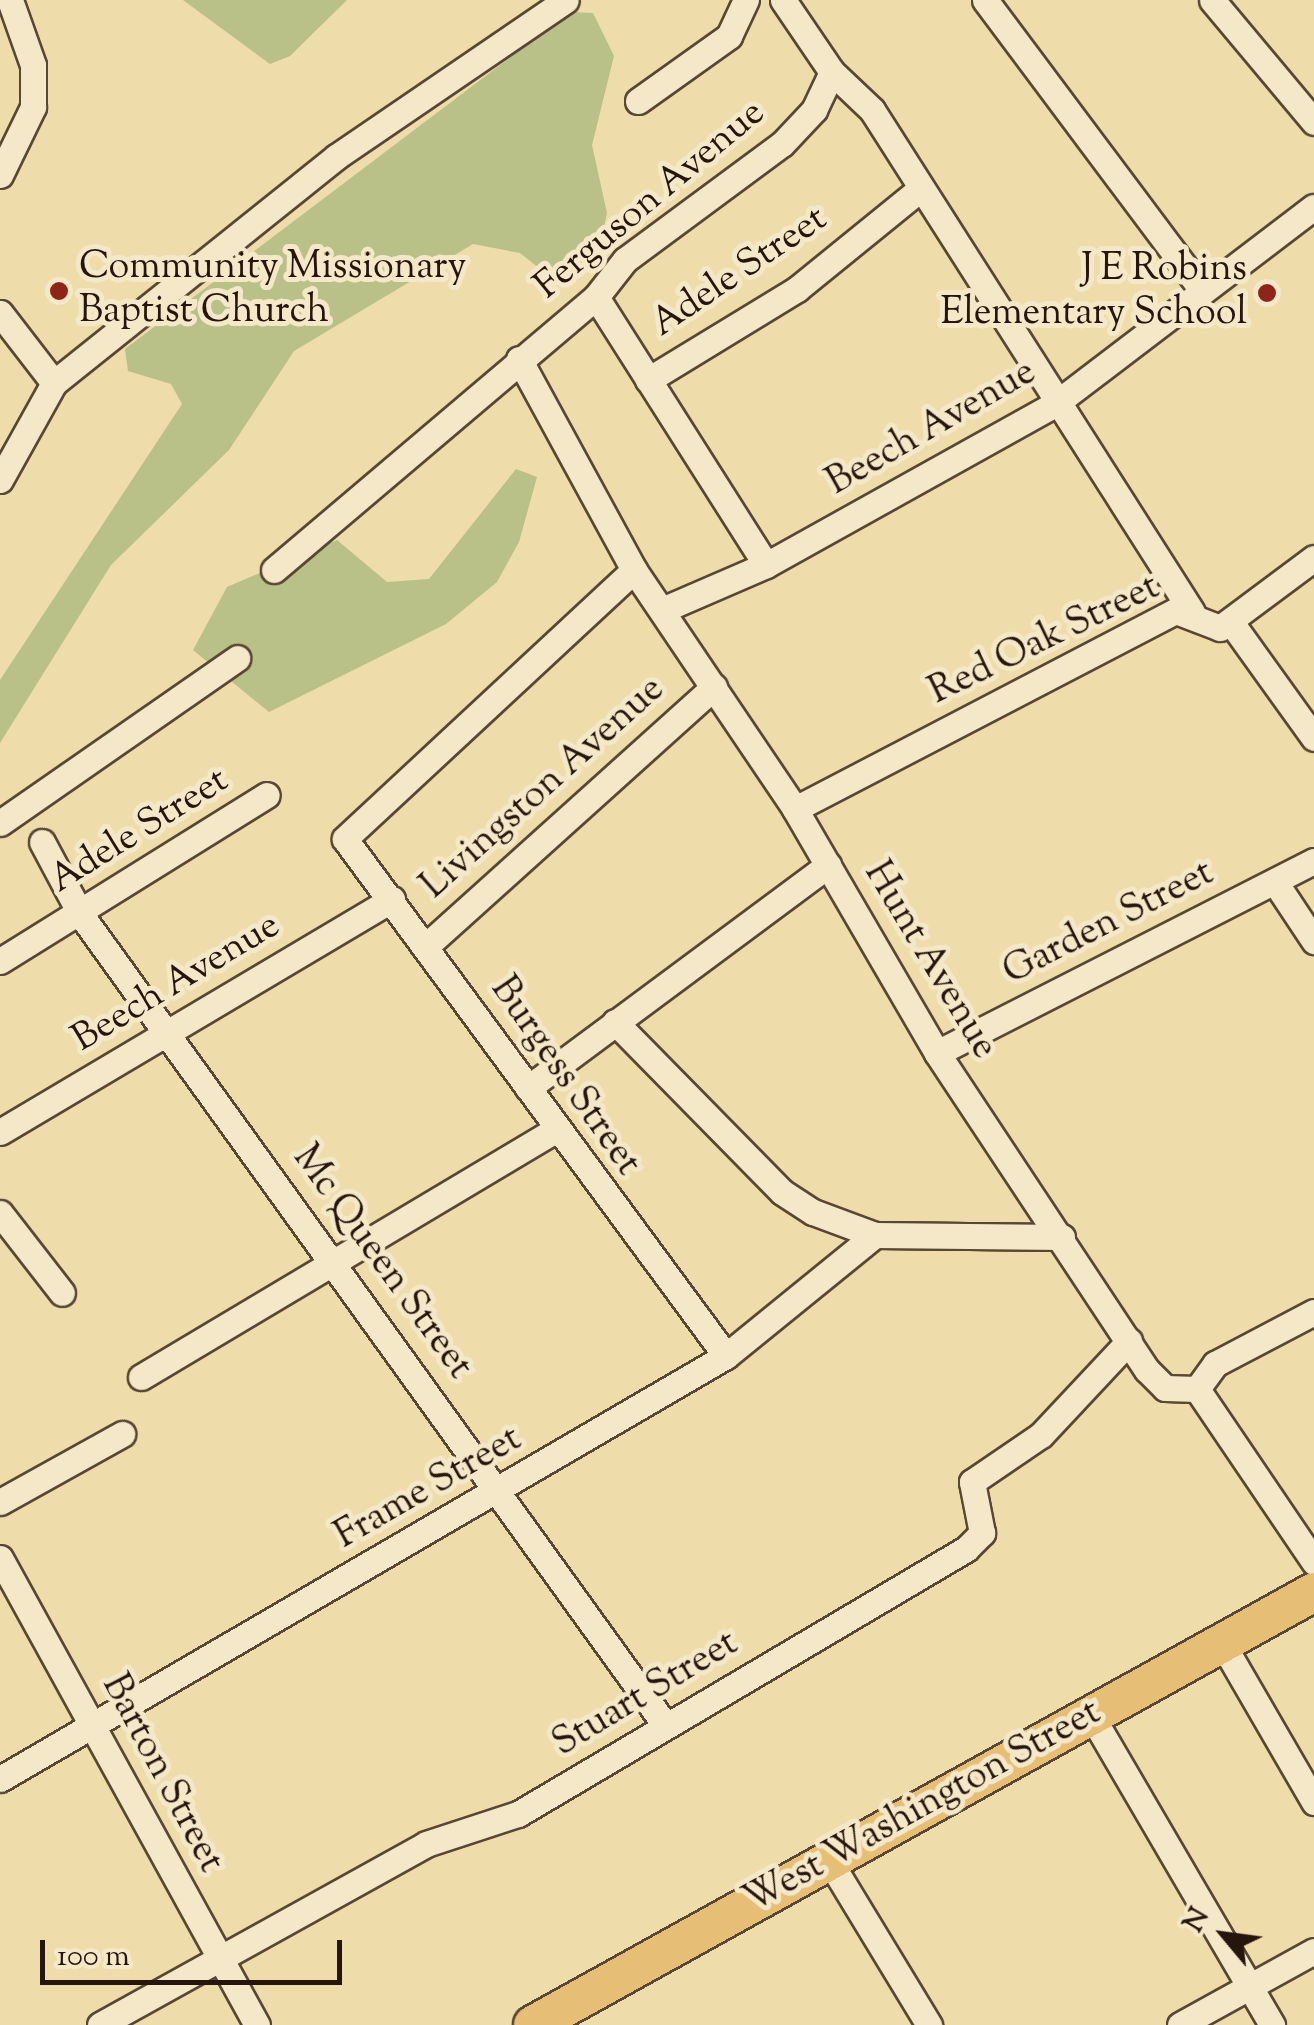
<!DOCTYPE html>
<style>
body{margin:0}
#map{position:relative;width:1314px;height:2025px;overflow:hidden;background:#eedcaa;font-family:"Sorts Mill Goudy",serif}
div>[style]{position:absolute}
.green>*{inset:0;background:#b9c088}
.roads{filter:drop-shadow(2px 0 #584734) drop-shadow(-2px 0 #584734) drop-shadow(0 2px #584734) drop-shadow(0 -2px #584734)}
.minor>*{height:25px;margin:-12.5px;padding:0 12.5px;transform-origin:12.5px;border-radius:12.5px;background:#f4e8c8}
.primary>*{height:38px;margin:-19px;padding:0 19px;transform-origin:19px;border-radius:19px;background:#e7be75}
.dots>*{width:28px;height:28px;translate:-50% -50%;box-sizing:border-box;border:5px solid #f4e8c8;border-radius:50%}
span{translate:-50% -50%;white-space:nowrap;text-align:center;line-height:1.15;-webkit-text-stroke:10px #f4e8c8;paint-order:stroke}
.street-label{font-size:38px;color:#26150c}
.poi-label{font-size:38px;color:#26150c}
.left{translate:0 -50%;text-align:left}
.right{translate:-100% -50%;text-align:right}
.north{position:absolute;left:1174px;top:1885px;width:100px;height:100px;-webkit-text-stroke:8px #f4e8c8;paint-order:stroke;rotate:299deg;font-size:28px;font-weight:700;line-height:40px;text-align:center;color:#26150c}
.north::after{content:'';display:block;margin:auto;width:35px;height:45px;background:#26150c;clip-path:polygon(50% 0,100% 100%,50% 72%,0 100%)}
.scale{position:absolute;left:40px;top:1940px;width:302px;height:45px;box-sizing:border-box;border:5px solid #26150c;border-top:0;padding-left:12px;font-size:30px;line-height:35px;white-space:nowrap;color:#26150c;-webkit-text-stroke:8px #f4e8c8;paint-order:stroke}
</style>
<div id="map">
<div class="green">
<div style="clip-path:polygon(183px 0,347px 0,290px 56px,270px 64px)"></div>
<div style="clip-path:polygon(570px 12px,593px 13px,614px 56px,592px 145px,607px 213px,597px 259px,558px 283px,520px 253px,473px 244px,294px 351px,229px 450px,111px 565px,0 743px,0 680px,182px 404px,171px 384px,128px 371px,125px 349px)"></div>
<div style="clip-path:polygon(516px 469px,537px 477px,519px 542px,497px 582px,446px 624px,269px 712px,193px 650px,227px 587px,337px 540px,387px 582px,429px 579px)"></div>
</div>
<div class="roads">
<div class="minor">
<div style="left:783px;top:0;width:87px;rotate:55.8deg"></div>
<div style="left:832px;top:72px;width:55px;rotate:43.5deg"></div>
<div style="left:872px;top:110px;width:595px;rotate:57.48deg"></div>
<div style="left:985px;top:0;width:361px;rotate:53.2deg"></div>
<div style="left:1212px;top:0;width:159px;rotate:50.1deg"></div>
<div style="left:638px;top:101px;width:112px;rotate:-35.5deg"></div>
<div style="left:729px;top:36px;width:40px;rotate:-65deg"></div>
<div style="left:0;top:175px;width:76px;rotate:-64.1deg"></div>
<div style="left:33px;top:107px;width:42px;rotate:-90deg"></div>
<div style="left:33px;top:65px;width:69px;rotate:-109.5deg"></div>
<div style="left:596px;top:297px;width:317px;rotate:57.6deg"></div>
<div style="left:0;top:313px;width:88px;rotate:52.4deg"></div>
<div style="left:519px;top:359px;width:240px;rotate:61.4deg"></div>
<div style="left:634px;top:570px;width:288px;rotate:56deg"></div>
<div style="left:795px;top:809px;width:282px;rotate:59.8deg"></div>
<div style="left:937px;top:1053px;width:380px;rotate:56.5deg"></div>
<div style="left:1147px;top:1370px;width:25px;rotate:45deg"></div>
<div style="left:1165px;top:1388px;width:32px;rotate:2deg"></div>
<div style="left:1197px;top:1389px;width:209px;rotate:55.9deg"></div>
<div style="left:648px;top:380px;width:175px;rotate:-31.4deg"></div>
<div style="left:797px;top:289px;width:159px;rotate:-39.1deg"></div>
<div style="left:0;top:480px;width:111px;rotate:-60.9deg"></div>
<div style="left:54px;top:383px;width:361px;rotate:-38.7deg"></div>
<div style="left:336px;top:157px;width:278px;rotate:-34.3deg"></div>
<div style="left:274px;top:570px;width:422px;rotate:-40.3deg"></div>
<div style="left:596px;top:297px;width:47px;rotate:-51.9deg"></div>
<div style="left:625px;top:260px;width:195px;rotate:-36.5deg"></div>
<div style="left:782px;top:144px;width:47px;rotate:-46.7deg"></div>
<div style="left:814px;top:110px;width:42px;rotate:-64.7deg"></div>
<div style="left:634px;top:570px;width:395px;rotate:137.1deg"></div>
<div style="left:345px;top:839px;width:642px;rotate:53.61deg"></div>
<div style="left:662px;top:610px;width:113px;rotate:-23.4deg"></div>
<div style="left:766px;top:565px;width:331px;rotate:-29.1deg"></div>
<div style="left:1055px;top:404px;width:325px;rotate:-37.3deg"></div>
<div style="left:1230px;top:621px;width:144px;rotate:54.3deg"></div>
<div style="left:795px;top:809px;width:429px;rotate:-27.5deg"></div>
<div style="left:1176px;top:611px;width:47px;rotate:21.1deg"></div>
<div style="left:1220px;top:628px;width:117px;rotate:-36.7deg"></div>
<div style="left:0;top:823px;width:289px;rotate:-34.8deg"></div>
<div style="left:42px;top:842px;width:83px;rotate:61.9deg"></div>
<div style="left:81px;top:915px;width:1000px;rotate:54.2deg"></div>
<div style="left:1275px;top:882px;width:71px;rotate:56.5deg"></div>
<div style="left:425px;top:947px;width:389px;rotate:-42deg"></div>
<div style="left:0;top:961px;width:314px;rotate:-31.9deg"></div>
<div style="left:615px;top:1022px;width:238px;rotate:45.5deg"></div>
<div style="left:782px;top:1192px;width:37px;rotate:33deg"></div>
<div style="left:813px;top:1212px;width:66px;rotate:20.4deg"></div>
<div style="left:875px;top:1235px;width:187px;rotate:0.6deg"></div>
<div style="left:937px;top:1053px;width:423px;rotate:-27deg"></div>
<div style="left:528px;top:1088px;width:374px;rotate:-36.6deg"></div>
<div style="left:0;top:1132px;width:456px;rotate:-30.7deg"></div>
<div style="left:0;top:1213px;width:101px;rotate:52.2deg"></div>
<div style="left:141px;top:1377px;width:482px;rotate:-30.8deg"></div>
<div style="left:1197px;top:1389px;width:31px;rotate:-54deg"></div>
<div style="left:1215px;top:1364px;width:112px;rotate:-27.7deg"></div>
<div style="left:0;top:1502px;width:140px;rotate:-29.1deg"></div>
<div style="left:0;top:1558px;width:533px;rotate:61.18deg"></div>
<div style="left:1222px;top:1643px;width:184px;rotate:59.9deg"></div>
<div style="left:1091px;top:1715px;width:359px;rotate:59.7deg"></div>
<div style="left:0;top:1779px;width:840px;rotate:-30.23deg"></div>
<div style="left:726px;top:1356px;width:192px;rotate:-39.1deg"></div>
<div style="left:830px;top:1862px;width:191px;rotate:58.7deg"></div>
<div style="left:100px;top:2025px;width:373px;rotate:-29deg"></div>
<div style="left:426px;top:1844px;width:97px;rotate:-18.1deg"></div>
<div style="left:518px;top:1814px;width:521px;rotate:-30.61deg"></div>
<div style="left:966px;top:1549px;width:23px;rotate:-45deg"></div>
<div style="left:982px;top:1533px;width:52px;rotate:-101.1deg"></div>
<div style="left:972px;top:1482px;width:83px;rotate:-34.3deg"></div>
<div style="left:1041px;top:1435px;width:129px;rotate:-46.9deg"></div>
<div style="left:1180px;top:2025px;width:153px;rotate:-28.9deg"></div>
</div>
<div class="primary">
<div style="left:533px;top:2025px;width:893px;rotate:-29deg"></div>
</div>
</div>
<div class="dots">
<div style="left:59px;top:291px;background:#8f2418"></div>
<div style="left:1267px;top:293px;background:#8f2418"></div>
</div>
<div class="street-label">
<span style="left:651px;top:201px;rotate:-40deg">Ferguson Avenue</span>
<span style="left:740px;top:273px;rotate:-34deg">Adele Street</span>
<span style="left:932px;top:429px;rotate:-30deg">Beech Avenue</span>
<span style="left:1045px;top:641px;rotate:-26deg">Red Oak Street</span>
<span style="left:544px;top:789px;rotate:-42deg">Livingston Avenue</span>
<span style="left:140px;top:832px;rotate:-32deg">Adele Street</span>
<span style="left:1109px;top:924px;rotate:-27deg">Garden Street</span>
<span style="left:929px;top:961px;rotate:59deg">Hunt Avenue</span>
<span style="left:177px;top:984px;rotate:-31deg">Beech Avenue</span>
<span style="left:564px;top:1077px;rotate:55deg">Burgess Street</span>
<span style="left:381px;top:1263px;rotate:54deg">Mc Queen Street</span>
<span style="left:429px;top:1489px;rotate:-30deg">Frame Street</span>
<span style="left:646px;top:1695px;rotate:-31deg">Stuart Street</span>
<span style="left:161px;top:1774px;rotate:62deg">Barton Street</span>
<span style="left:923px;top:1808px;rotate:-29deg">West Washington Street</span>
</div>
<div class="poi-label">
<span class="left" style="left:79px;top:291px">Community Missionary<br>Baptist Church</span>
<span class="right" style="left:1247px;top:293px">J E Robins<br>Elementary School</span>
</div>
<div class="north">N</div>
<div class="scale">100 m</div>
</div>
